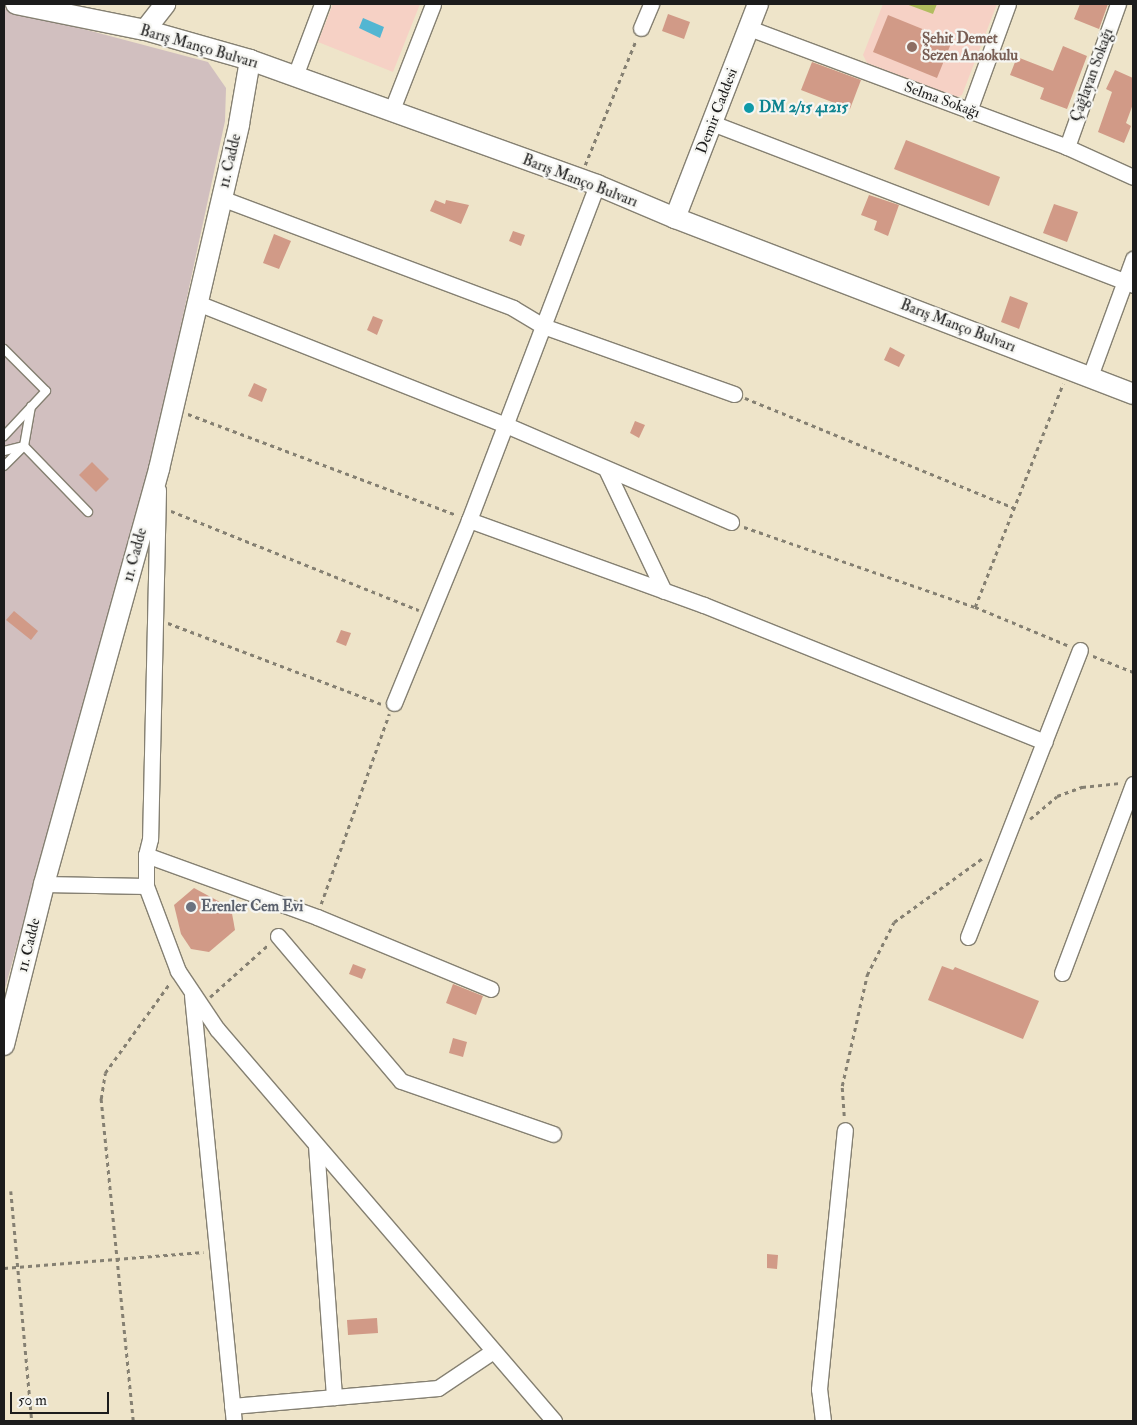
<!DOCTYPE html>
<meta charset="utf-8">
<style>
body{margin:0}
#map{position:relative;width:1137px;height:1425px;overflow:hidden;background:#eee4c9;font-family:"IM FELL Double Pica",serif}
div>[style]{position:absolute}
.built>*{inset:0;background:#f6d1c5}
.industrial>*{inset:0;background:#d1bfbf}
.green>*{inset:0;background:#b1bd5f}
.water>*{inset:0;background:#53b6d2}
.building>*{inset:0;background:#d19a87}
.path>*{height:2.5px;margin-top:-1.25px;transform-origin:0;background:repeating-linear-gradient(90deg,#858072 0 4px,transparent 0 8px)}
.roads{filter:drop-shadow(1px 0 #858072) drop-shadow(-1px 0 #858072) drop-shadow(0 1px #858072) drop-shadow(0 -1px #858072)}
.lane>*{height:8px;margin:-4px;padding:0 4px;transform-origin:4px;border-radius:4px;background:#fff}
.street>*{height:15px;margin:-7.5px;padding:0 7.5px;transform-origin:7.5px;border-radius:7.5px;background:#fff}
.secondary>*{height:20px;margin:-10px;padding:0 10px;transform-origin:10px;border-radius:10px;background:#fff}
.dots>*{width:14px;height:14px;translate:-50% -50%;box-sizing:border-box;border:2px solid #f6f6f2;border-radius:50%}
span{translate:-50% -50%;white-space:nowrap;text-align:center;line-height:1.15;-webkit-text-stroke:4.5px #f6f6f2;paint-order:stroke}
.education-label{font-size:15px;color:#785e54;font-weight:700}
.left{translate:0 -50%;text-align:left}
.street-label{font-size:15px;color:#1c1c1c}
.culture-label{font-size:15px;color:#0d838f;font-weight:700}
.worship-label{font-size:15px;color:#5b616d;font-weight:700}
.frame{position:absolute;inset:0;border:5px solid #1c1c1c;pointer-events:none}
.scale{position:absolute;left:10px;top:1392px;width:99px;height:22px;box-sizing:border-box;border:2px solid #1c1c1c;border-top:0;padding-left:6px;font-size:15px;line-height:18px;white-space:nowrap;color:#1c1c1c;-webkit-text-stroke:4px #f6f6f2;paint-order:stroke}
</style>
<div id="map">
<div class="built">
<div style="clip-path:polygon(333px 4px,420px 4px,393px 72px,318px 42px)"></div>
<div style="clip-path:polygon(883px 4px,997px 4px,962px 95px,955px 98px,867px 63px,863px 55px)"></div>
</div>
<div class="industrial">
<div style="clip-path:polygon(4px 8px,208px 62px,226px 88px,225px 121px,151px 464px,4px 992px)"></div>
</div>
<div class="green">
<div style="clip-path:polygon(906px 4px,937px 4px,933px 14px)"></div>
</div>
<div class="water">
<div style="clip-path:polygon(363px 18px,384px 27px,380px 38px,359px 28px)"></div>
</div>
<div class="building">
<div style="clip-path:polygon(1080px 4px,1108px 4px,1099px 29px,1074px 19px)"></div>
<div style="clip-path:polygon(668px 14px,690px 22px,684px 39px,662px 31px)"></div>
<div style="clip-path:polygon(888px 15px,952px 41px,937px 78px,873px 52px)"></div>
<div style="clip-path:polygon(1063px 46px,1087px 56px,1067px 109px,1040px 99px,1044px 88px,1010px 75px,1017px 57px,1053px 71px)"></div>
<div style="clip-path:polygon(812px 62px,861px 80px,850px 109px,801px 90px)"></div>
<div style="clip-path:polygon(1115px 70px,1133px 78px,1133px 104px,1126px 123px,1131px 126px,1124px 143px,1098px 132px,1112px 92px,1106px 89px)"></div>
<div style="clip-path:polygon(906px 140px,1000px 177px,989px 206px,894px 169px)"></div>
<div style="clip-path:polygon(869px 195px,899px 205px,888px 236px,874px 230px,877px 221px,861px 215px)"></div>
<div style="clip-path:polygon(435px 200px,445px 204px,446px 200px,469px 205px,461px 224px,430px 211px)"></div>
<div style="clip-path:polygon(1054px 204px,1078px 212px,1067px 242px,1043px 233px)"></div>
<div style="clip-path:polygon(513px 231px,525px 235px,521px 246px,509px 241px)"></div>
<div style="clip-path:polygon(274px 234px,291px 241px,279px 269px,263px 263px)"></div>
<div style="clip-path:polygon(1010px 296px,1028px 303px,1019px 329px,1001px 322px)"></div>
<div style="clip-path:polygon(373px 316px,383px 320px,377px 335px,367px 330px)"></div>
<div style="clip-path:polygon(890px 347px,905px 355px,899px 367px,884px 360px)"></div>
<div style="clip-path:polygon(254px 383px,267px 389px,262px 402px,248px 396px)"></div>
<div style="clip-path:polygon(635px 421px,645px 425px,639px 438px,630px 433px)"></div>
<div style="clip-path:polygon(92px 462px,109px 479px,96px 492px,79px 475px)"></div>
<div style="clip-path:polygon(14px 611px,38px 631px,31px 640px,6px 620px)"></div>
<div style="clip-path:polygon(341px 630px,351px 633px,346px 646px,336px 642px)"></div>
<div style="clip-path:polygon(194px 888px,231px 908px,235px 930px,209px 952px,191px 949px,181px 934px,174px 905px)"></div>
<div style="clip-path:polygon(353px 964px,366px 969px,362px 979px,349px 974px)"></div>
<div style="clip-path:polygon(942px 966px,953px 970px,955px 967px,1039px 1001px,1023px 1039px,928px 1000px)"></div>
<div style="clip-path:polygon(453px 984px,483px 996px,476px 1015px,446px 1003px)"></div>
<div style="clip-path:polygon(453px 1038px,467px 1042px,463px 1057px,449px 1053px)"></div>
<div style="clip-path:polygon(767px 1254px,778px 1255px,777px 1269px,767px 1268px)"></div>
<div style="clip-path:polygon(377px 1318px,378px 1333px,348px 1335px,347px 1320px)"></div>
</div>
<div class="path">
<div style="left:585px;top:165px;width:135px;rotate:-67.8deg"></div>
<div style="left:745px;top:398px;width:292px;rotate:22.2deg"></div>
<div style="left:188px;top:414px;width:286px;rotate:20.6deg"></div>
<div style="left:171px;top:511px;width:267px;rotate:21.8deg"></div>
<div style="left:744px;top:527px;width:244px;rotate:19.1deg"></div>
<div style="left:975px;top:607px;width:240px;rotate:-68.5deg"></div>
<div style="left:975px;top:607px;width:100px;rotate:22.4deg"></div>
<div style="left:168px;top:623px;width:228px;rotate:20.8deg"></div>
<div style="left:1093px;top:656px;width:43px;rotate:21.8deg"></div>
<div style="left:1030px;top:819px;width:35px;rotate:-40deg"></div>
<div style="left:1057px;top:796px;width:27px;rotate:-20deg"></div>
<div style="left:1082px;top:787px;width:37px;rotate:-6deg"></div>
<div style="left:321px;top:904px;width:202px;rotate:-70.3deg"></div>
<div style="left:210px;top:997px;width:78px;rotate:-41.9deg"></div>
<div style="left:844px;top:1116px;width:30px;rotate:-94deg"></div>
<div style="left:842px;top:1086px;width:114px;rotate:-77.3deg"></div>
<div style="left:867px;top:975px;width:59px;rotate:-63deg"></div>
<div style="left:894px;top:922px;width:111px;rotate:-35.8deg"></div>
<div style="left:11px;top:1191px;width:231px;rotate:84.8deg"></div>
<div style="left:4px;top:1268px;width:200px;rotate:-4.6deg"></div>
<div style="left:133px;top:1421px;width:324px;rotate:-95.7deg"></div>
<div style="left:101px;top:1099px;width:26px;rotate:-81deg"></div>
<div style="left:105px;top:1073px;width:111px;rotate:-54.2deg"></div>
</div>
<div class="roads">
<div class="lane">
<div style="left:4px;top:349px;width:59px;rotate:45deg"></div>
<div style="left:46px;top:391px;width:62px;rotate:133deg"></div>
<div style="left:4px;top:451px;width:21px;rotate:-14deg"></div>
<div style="left:24px;top:446px;width:40px;rotate:-80deg"></div>
<div style="left:4px;top:466px;width:28px;rotate:-45deg"></div>
<div style="left:24px;top:446px;width:92px;rotate:45.9deg"></div>
</div>
<div class="street">
<div style="left:641px;top:28px;width:26px;rotate:-67deg"></div>
<div style="left:749px;top:28px;width:340px;rotate:20.5deg"></div>
<div style="left:1067px;top:147px;width:72px;rotate:24.4deg"></div>
<div style="left:295px;top:76px;width:77px;rotate:-69.4deg"></div>
<div style="left:969px;top:111px;width:114px;rotate:-70deg"></div>
<div style="left:391px;top:112px;width:116px;rotate:-68.7deg"></div>
<div style="left:712px;top:123px;width:451px;rotate:21deg"></div>
<div style="left:1067px;top:147px;width:152px;rotate:-70.4deg"></div>
<div style="left:221px;top:198px;width:312px;rotate:20.6deg"></div>
<div style="left:513px;top:308px;width:35px;rotate:31deg"></div>
<div style="left:543px;top:326px;width:203px;rotate:19.6deg"></div>
<div style="left:195px;top:302px;width:334px;rotate:21.6deg"></div>
<div style="left:506px;top:425px;width:245px;rotate:23.3deg"></div>
<div style="left:1090px;top:376px;width:125px;rotate:-69.8deg"></div>
<div style="left:606px;top:469px;width:135px;rotate:64.6deg"></div>
<div style="left:158px;top:490px;width:349px;rotate:91.3deg"></div>
<div style="left:150px;top:839px;width:16px;rotate:104deg"></div>
<div style="left:146px;top:855px;width:31px;rotate:90deg"></div>
<div style="left:146px;top:886px;width:91px;rotate:69.4deg"></div>
<div style="left:178px;top:971px;width:70px;rotate:56.1deg"></div>
<div style="left:217px;top:1029px;width:517px;rotate:49.31deg"></div>
<div style="left:469px;top:520px;width:250px;rotate:19.9deg"></div>
<div style="left:704px;top:605px;width:367px;rotate:21.9deg"></div>
<div style="left:394px;top:703px;width:198px;rotate:-67.7deg"></div>
<div style="left:469px;top:520px;width:359px;rotate:-69.1deg"></div>
<div style="left:146px;top:855px;width:182px;rotate:19.9deg"></div>
<div style="left:317px;top:917px;width:188px;rotate:22.5deg"></div>
<div style="left:44px;top:884px;width:102px;rotate:1.1deg"></div>
<div style="left:278px;top:936px;width:190px;rotate:49.7deg"></div>
<div style="left:401px;top:1081px;width:161px;rotate:19.2deg"></div>
<div style="left:968px;top:937px;width:308px;rotate:-68.7deg"></div>
<div style="left:1062px;top:973px;width:202px;rotate:-69.4deg"></div>
<div style="left:192px;top:995px;width:428px;rotate:84.4deg"></div>
<div style="left:316px;top:1145px;width:253px;rotate:85.9deg"></div>
<div style="left:232px;top:1406px;width:207px;rotate:-5deg"></div>
<div style="left:438px;top:1388px;width:66px;rotate:-33.9deg"></div>
<div style="left:823px;top:1421px;width:32px;rotate:-97deg"></div>
<div style="left:819px;top:1389px;width:260px;rotate:-84.3deg"></div>
</div>
<div class="secondary">
<div style="left:16px;top:4px;width:132px;rotate:11.4deg"></div>
<div style="left:145px;top:30px;width:109px;rotate:15.9deg"></div>
<div style="left:250px;top:60px;width:369px;rotate:19.8deg"></div>
<div style="left:597px;top:185px;width:85px;rotate:22.9deg"></div>
<div style="left:675px;top:218px;width:491px;rotate:21deg"></div>
<div style="left:145px;top:30px;width:33px;rotate:-52deg"></div>
<div style="left:675px;top:218px;width:230px;rotate:-68.8deg"></div>
<div style="left:4px;top:1045px;width:166px;rotate:-76deg"></div>
<div style="left:44px;top:884px;width:431px;rotate:-74.5deg"></div>
<div style="left:159px;top:469px;width:354px;rotate:-76.9deg"></div>
<div style="left:239px;top:124px;width:65px;rotate:-80.2deg"></div>
</div>
</div>
<div class="dots">
<div style="left:912px;top:47px;background:#8d6e63"></div>
<div style="left:749px;top:108px;background:#0f9aa8"></div>
<div style="left:191px;top:907px;background:#6b7280"></div>
</div>
<div class="education-label">
<span class="left" style="left:922px;top:47px">Şehit Demet<br>Sezen Anaokulu</span>
</div>
<div class="street-label">
<span style="left:199px;top:47px;rotate:16deg">Barış Manço Bulvarı</span>
<span style="left:1092px;top:75px;rotate:-70deg">Çağlayan Sokağı</span>
<span style="left:942px;top:100px;rotate:20deg">Selma Sokağı</span>
<span style="left:717px;top:111px;rotate:-69deg">Demir Caddesi</span>
<span style="left:230px;top:161px;rotate:-77deg">11. Cadde</span>
<span style="left:580px;top:181px;rotate:21deg">Barış Manço Bulvarı</span>
<span style="left:958px;top:326px;rotate:21deg">Barış Manço Bulvarı</span>
<span style="left:135px;top:555px;rotate:-75deg">11. Cadde</span>
<span style="left:29px;top:945px;rotate:-76deg">11. Cadde</span>
</div>
<div class="culture-label">
<span class="left" style="left:759px;top:108px">DM 2/15 41215</span>
</div>
<div class="worship-label">
<span class="left" style="left:201px;top:907px">Erenler Cem Evi</span>
</div>
<div class="frame"></div>
<div class="scale">50 m</div>
</div>
